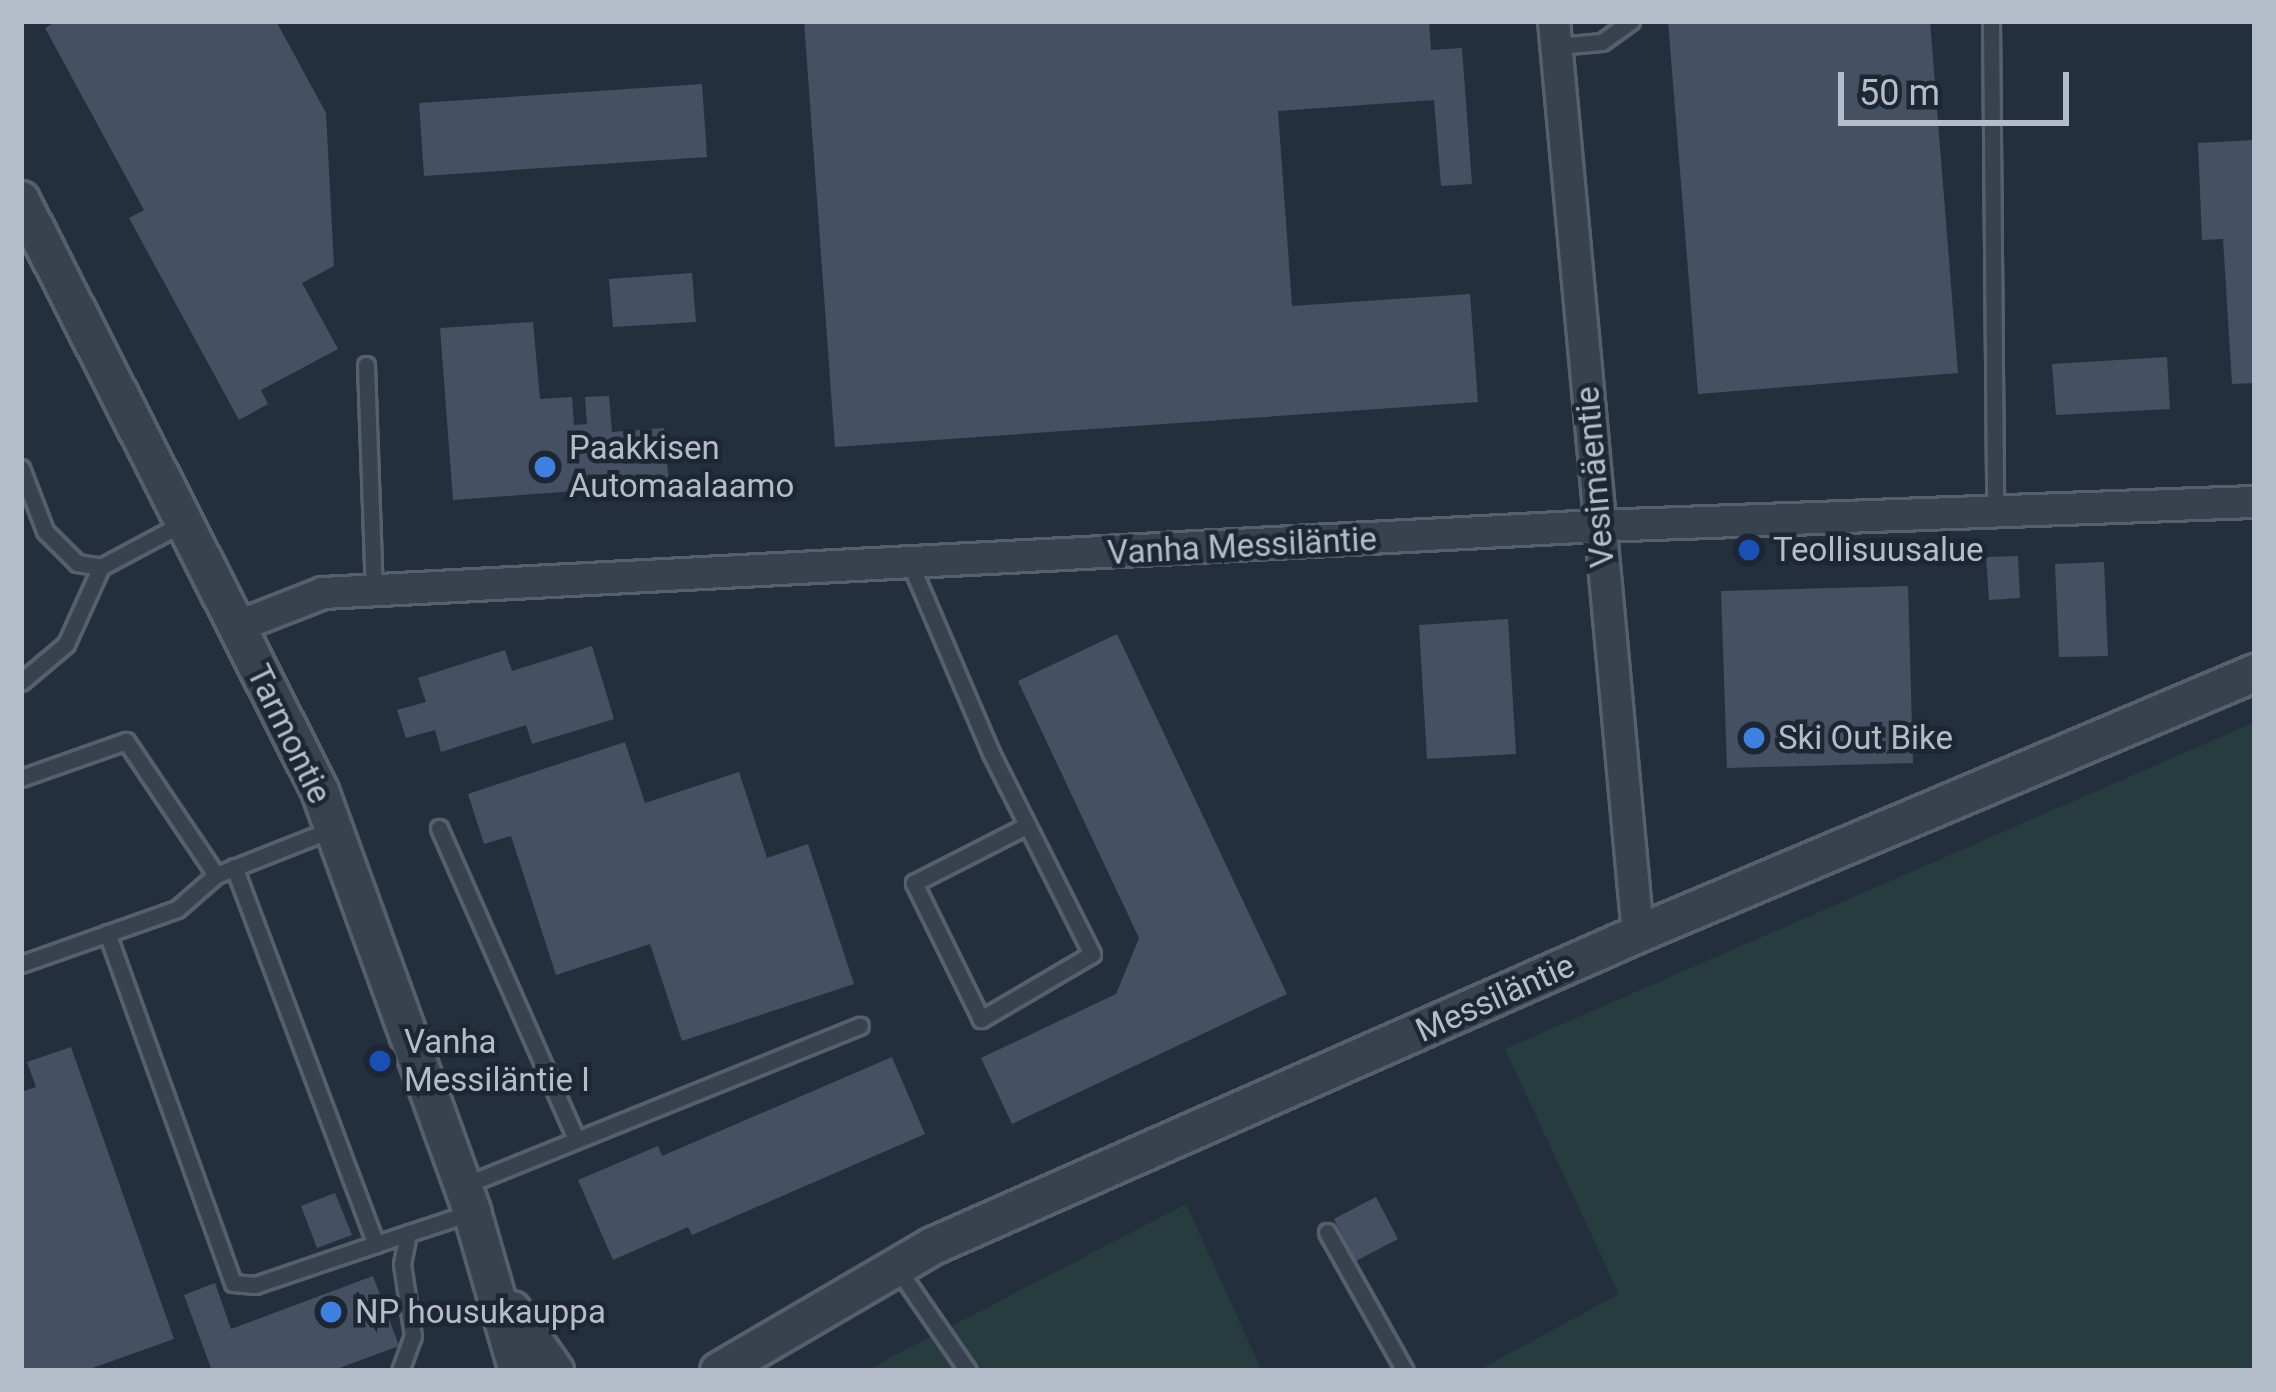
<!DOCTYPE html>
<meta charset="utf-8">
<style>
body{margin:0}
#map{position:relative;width:2276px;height:1392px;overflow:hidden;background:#242f3e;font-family:Roboto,sans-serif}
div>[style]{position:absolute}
.green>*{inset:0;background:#263c3f}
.building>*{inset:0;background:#455162}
.roads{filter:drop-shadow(3px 0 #565f6c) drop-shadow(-3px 0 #565f6c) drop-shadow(0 3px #565f6c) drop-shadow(0 -3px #565f6c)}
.service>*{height:15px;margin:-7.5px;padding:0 7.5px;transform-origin:7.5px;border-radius:7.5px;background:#38414e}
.minor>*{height:30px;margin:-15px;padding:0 15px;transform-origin:15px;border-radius:15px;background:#38414e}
.tertiary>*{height:36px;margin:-18px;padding:0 18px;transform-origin:18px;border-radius:18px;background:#38414e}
.dots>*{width:33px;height:33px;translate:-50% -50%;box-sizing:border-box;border:6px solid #1d2633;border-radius:50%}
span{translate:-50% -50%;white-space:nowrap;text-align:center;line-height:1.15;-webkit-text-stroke:9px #1d2633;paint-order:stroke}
.poi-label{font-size:33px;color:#b4bcc9}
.left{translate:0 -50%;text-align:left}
.street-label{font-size:33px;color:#b4bcc9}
.frame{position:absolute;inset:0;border:24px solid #b4bcc9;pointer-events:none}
.scale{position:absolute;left:1838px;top:72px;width:231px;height:54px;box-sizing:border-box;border:6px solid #b4bcc9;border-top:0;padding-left:15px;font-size:36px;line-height:42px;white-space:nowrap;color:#b4bcc9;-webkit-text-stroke:9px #1d2633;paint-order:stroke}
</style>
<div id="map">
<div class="green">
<div style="clip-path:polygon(2255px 722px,2255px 1371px,1477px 1371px,1619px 1294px,1505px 1049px)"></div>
<div style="clip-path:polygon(1186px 1204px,1262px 1371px,865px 1371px)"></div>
</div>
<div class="building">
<div style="clip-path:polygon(57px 21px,276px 21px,326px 113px,334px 266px,302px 283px,338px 349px,261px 390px,268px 404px,239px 420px,129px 218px,144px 210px,45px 28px)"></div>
<div style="clip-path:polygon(804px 21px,1429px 21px,1431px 50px,1462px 48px,1472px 184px,1441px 186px,1434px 100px,1278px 111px,1292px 306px,1470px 294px,1478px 402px,835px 447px)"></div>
<div style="clip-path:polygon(1668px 21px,1930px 21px,1958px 373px,1698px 394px)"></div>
<div style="clip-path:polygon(702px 84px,707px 157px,424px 176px,419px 103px)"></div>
<div style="clip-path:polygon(2255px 140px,2255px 383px,2232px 384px,2223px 239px,2202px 240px,2198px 143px)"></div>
<div style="clip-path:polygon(692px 273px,696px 322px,613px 327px,609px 279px)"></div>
<div style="clip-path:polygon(533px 322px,540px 399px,572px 397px,574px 425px,587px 424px,585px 397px,609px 396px,612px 432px,664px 428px,669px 484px,453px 500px,440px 328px)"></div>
<div style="clip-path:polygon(2167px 357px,2170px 409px,2056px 415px,2052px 364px)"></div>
<div style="clip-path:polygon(2018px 556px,2020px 598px,1989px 600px,1986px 557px)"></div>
<div style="clip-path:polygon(2104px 562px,2108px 656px,2059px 657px,2055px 564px)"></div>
<div style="clip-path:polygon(1908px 586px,1913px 763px,1727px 768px,1721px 591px)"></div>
<div style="clip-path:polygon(1508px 619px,1516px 754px,1427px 759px,1419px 625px)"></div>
<div style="clip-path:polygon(1117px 634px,1287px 994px,1012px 1124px,981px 1058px,1116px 994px,1139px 938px,1018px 681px)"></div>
<div style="clip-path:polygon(592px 646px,614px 719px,532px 744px,526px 725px,441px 752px,435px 730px,406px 738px,397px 710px,426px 702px,418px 678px,505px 650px,512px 671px)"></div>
<div style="clip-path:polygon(625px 742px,645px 803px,739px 772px,767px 858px,808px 844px,854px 984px,682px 1041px,650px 944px,556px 975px,511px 836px,484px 844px,468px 794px)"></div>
<div style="clip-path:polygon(71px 1047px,174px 1339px,84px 1371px,21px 1371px,21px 1092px,36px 1087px,27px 1062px)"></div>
<div style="clip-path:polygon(892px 1057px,925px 1134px,692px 1235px,688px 1227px,613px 1260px,578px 1180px,658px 1146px,662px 1156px)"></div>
<div style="clip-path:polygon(335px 1193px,352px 1235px,317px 1248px,301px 1206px)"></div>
<div style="clip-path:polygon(1376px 1197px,1398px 1239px,1356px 1261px,1334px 1219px)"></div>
<div style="clip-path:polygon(373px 1276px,399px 1346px,331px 1371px,212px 1371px,184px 1295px,215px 1283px,231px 1329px)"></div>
</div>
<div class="roads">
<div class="service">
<div style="left:1991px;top:21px;width:488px;rotate:89.5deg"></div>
<div style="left:1557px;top:46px;width:45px;rotate:-5.1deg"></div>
<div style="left:1602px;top:42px;width:36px;rotate:-36deg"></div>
<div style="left:366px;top:365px;width:226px;rotate:88deg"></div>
<div style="left:21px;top:468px;width:67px;rotate:69.1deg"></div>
<div style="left:45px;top:531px;width:45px;rotate:45deg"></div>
<div style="left:77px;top:563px;width:24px;rotate:9deg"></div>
<div style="left:101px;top:567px;width:93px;rotate:-28.2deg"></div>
<div style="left:910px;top:563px;width:207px;rotate:66.9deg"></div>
<div style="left:991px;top:753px;width:225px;rotate:63.3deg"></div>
<div style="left:1092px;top:954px;width:129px;rotate:149.6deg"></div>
<div style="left:981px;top:1019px;width:152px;rotate:-116.2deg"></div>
<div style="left:914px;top:883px;width:126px;rotate:-27deg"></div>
<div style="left:21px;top:682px;width:59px;rotate:-40.2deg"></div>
<div style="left:66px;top:644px;width:85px;rotate:-65.6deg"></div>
<div style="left:21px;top:778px;width:111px;rotate:-19.4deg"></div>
<div style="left:126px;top:741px;width:161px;rotate:56.1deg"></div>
<div style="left:439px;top:828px;width:338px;rotate:66.2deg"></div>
<div style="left:234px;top:867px;width:403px;rotate:69.4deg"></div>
<div style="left:376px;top:1244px;width:99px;rotate:-18.3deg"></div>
<div style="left:107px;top:933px;width:372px;rotate:70.2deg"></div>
<div style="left:233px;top:1283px;width:22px;rotate:5deg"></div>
<div style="left:255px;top:1285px;width:128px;rotate:-18.7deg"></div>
<div style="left:21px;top:964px;width:165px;rotate:-19.4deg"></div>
<div style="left:177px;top:909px;width:52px;rotate:-41.1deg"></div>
<div style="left:216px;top:875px;width:126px;rotate:-21.5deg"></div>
<div style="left:463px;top:1186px;width:428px;rotate:-22deg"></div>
<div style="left:1327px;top:1232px;width:159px;rotate:60.7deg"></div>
<div style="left:897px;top:1268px;width:125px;rotate:55.4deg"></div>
<div style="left:400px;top:1371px;width:37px;rotate:-70deg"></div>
<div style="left:413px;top:1336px;width:73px;rotate:-98.7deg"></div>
<div style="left:402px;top:1264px;width:31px;rotate:-79deg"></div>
</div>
<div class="minor">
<div style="left:1554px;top:21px;width:917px;rotate:84.74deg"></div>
<div style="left:236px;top:627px;width:93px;rotate:-21.3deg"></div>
<div style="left:323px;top:593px;width:1278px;rotate:-3.01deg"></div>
<div style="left:1599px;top:526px;width:656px;rotate:-2.1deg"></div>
</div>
<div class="tertiary">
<div style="left:21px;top:200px;width:662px;rotate:63.16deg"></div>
<div style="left:320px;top:791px;width:448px;rotate:70.1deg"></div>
<div style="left:472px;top:1212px;width:166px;rotate:73.9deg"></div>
<div style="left:512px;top:1310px;width:75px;rotate:54.8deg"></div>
<div style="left:719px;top:1371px;width:248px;rotate:-30.3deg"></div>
<div style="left:933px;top:1246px;width:771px;rotate:-23.87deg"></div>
<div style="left:1638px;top:934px;width:670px;rotate:-22.93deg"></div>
</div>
</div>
<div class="dots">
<div style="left:545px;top:467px;background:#3f7fe0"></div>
<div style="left:1749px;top:550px;background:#1a4fb4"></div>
<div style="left:1754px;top:738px;background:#3f7fe0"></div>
<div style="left:380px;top:1061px;background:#1a4fb4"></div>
<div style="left:331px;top:1312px;background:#3f7fe0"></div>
</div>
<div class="poi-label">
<span class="left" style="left:569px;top:467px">Paakkisen<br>Automaalaamo</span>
<span class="left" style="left:1773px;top:550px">Teollisuusalue</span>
<span class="left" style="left:1778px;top:738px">Ski Out Bike</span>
<span class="left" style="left:404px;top:1061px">Vanha<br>Messiläntie I</span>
<span class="left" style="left:355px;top:1312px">NP housukauppa</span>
</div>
<div class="street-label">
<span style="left:1595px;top:477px;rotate:-95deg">Vesimäentie</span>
<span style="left:1242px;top:546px;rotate:-3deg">Vanha Messiläntie</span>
<span style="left:289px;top:734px;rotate:64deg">Tarmontie</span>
<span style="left:1495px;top:998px;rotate:-24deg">Messiläntie</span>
</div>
<div class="frame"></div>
<div class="scale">50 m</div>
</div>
